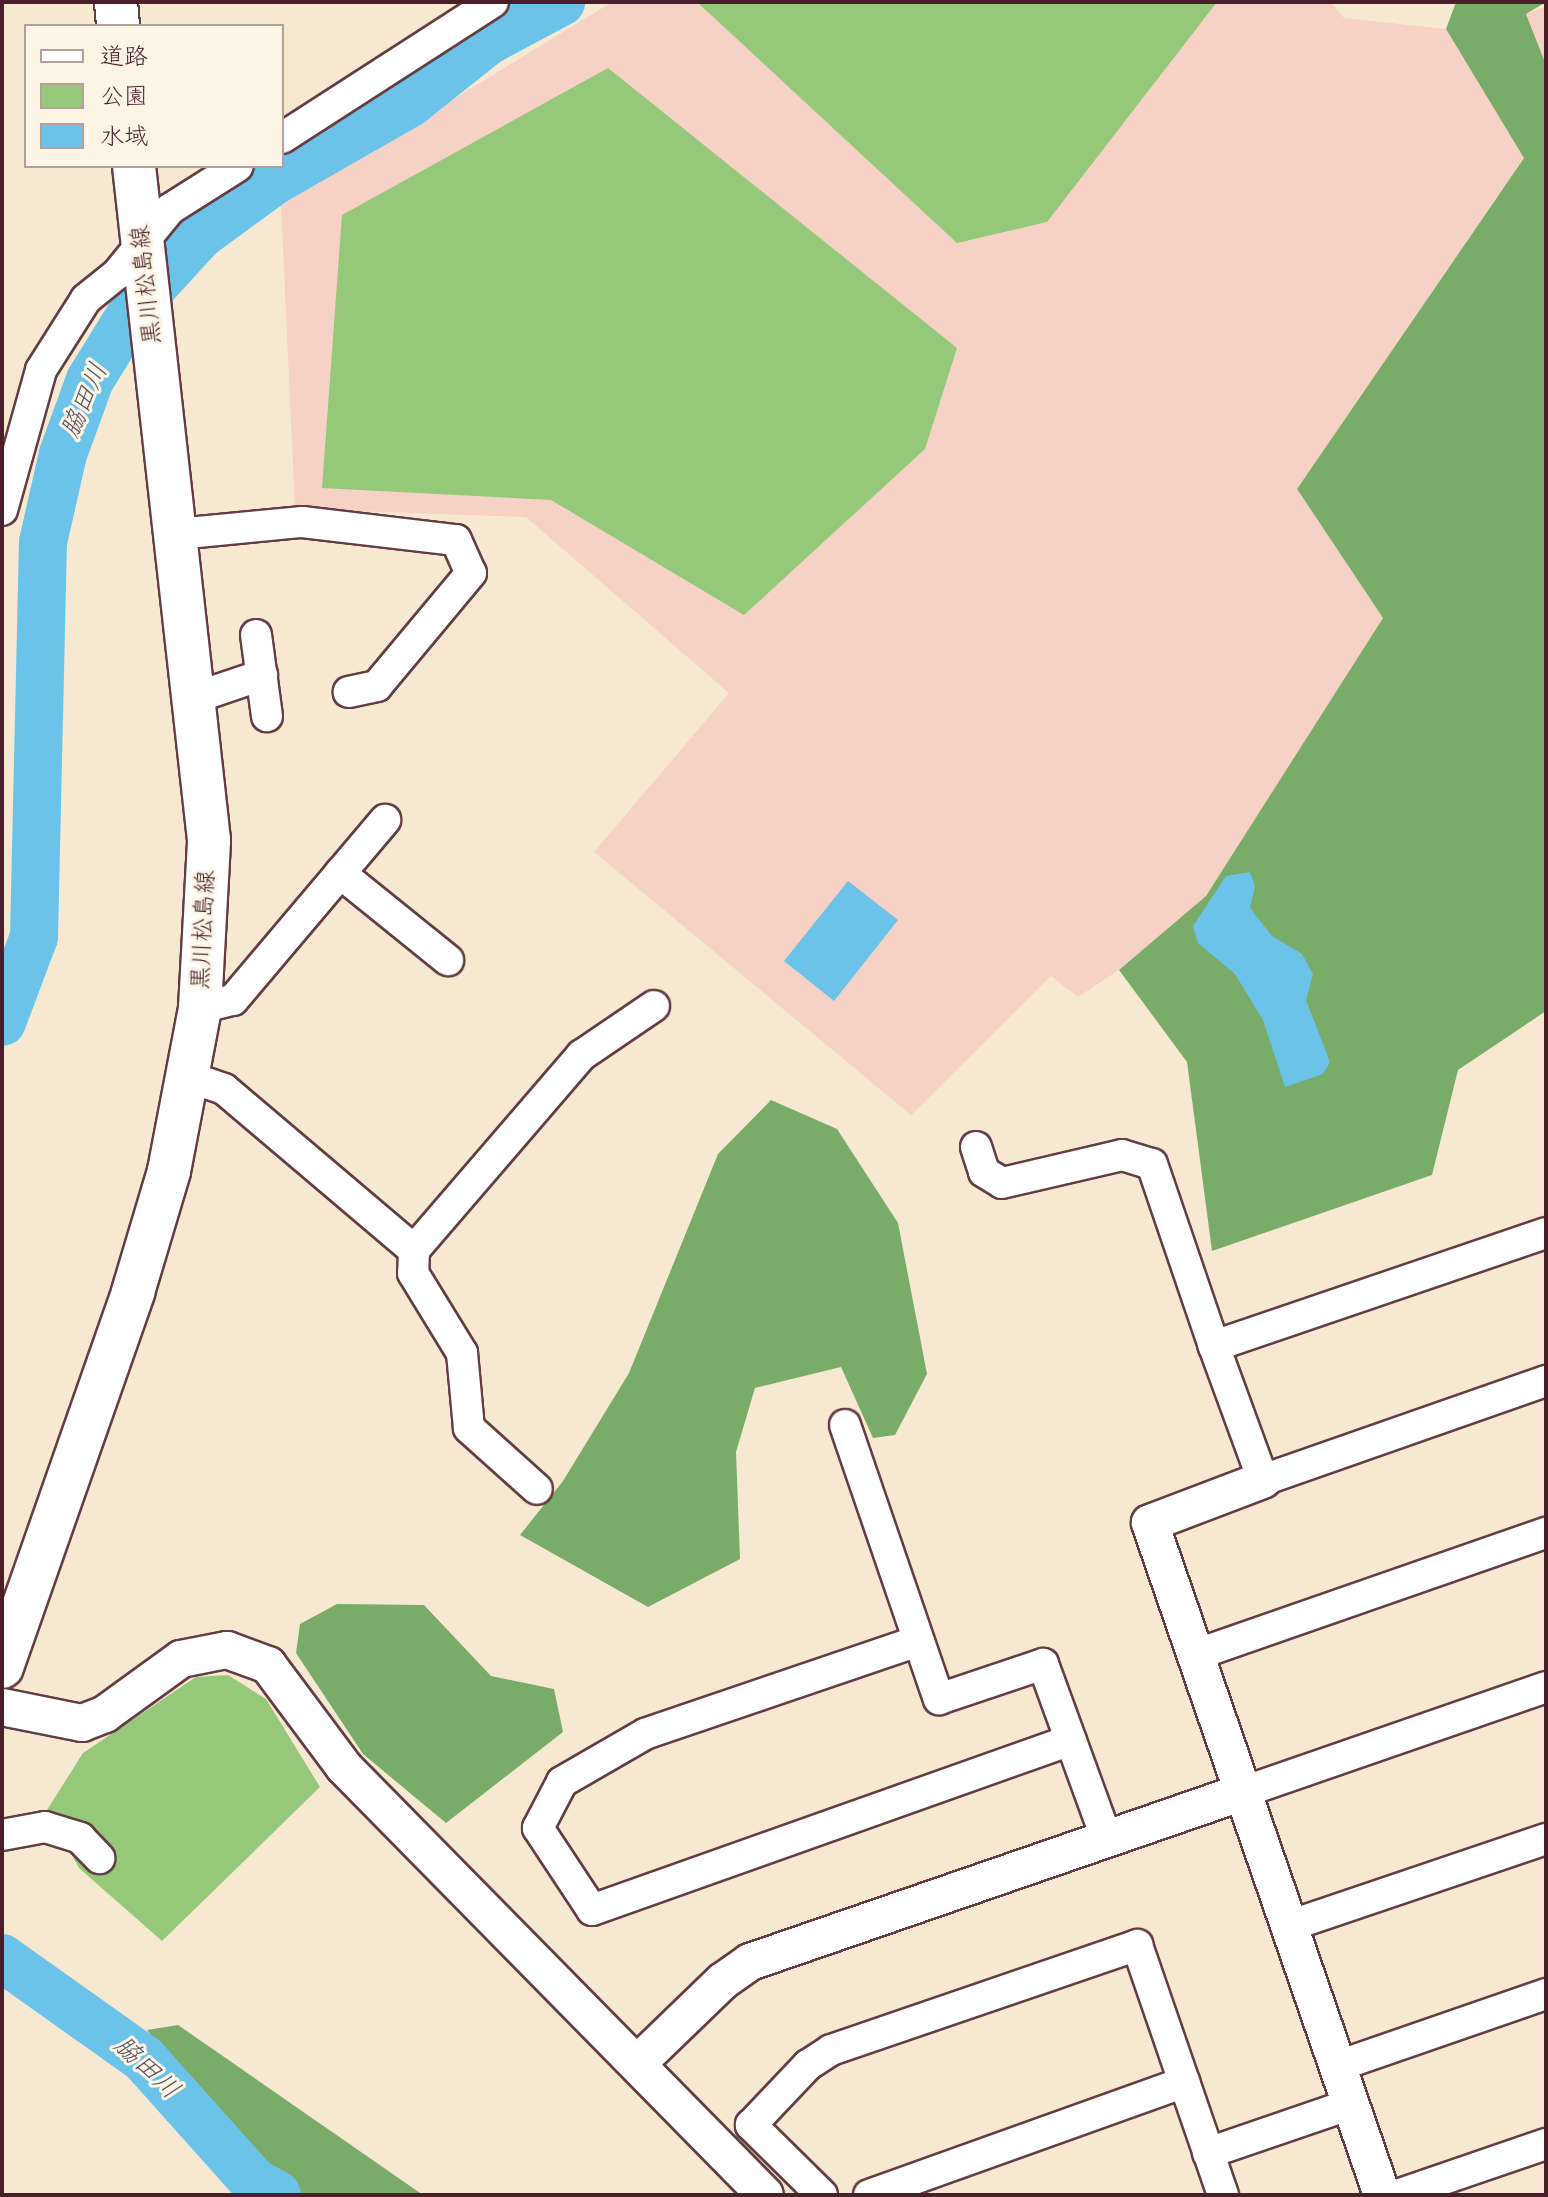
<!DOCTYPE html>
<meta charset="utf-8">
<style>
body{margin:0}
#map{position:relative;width:1548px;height:2197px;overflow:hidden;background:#f7e9d1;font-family:Kalam,"Klee One",sans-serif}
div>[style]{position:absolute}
.built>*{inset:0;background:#f6d1c5}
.green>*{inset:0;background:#95c878}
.forest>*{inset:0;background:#78ac68}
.water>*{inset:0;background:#6bc3e9}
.river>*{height:48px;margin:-24px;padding:0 24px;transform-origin:24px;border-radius:24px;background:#6bc3e9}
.roads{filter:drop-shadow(2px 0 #643d44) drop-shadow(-2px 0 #643d44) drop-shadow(0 2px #643d44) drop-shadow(0 -2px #643d44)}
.minor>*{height:30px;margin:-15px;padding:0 15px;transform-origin:15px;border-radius:15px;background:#fff}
.tertiary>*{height:36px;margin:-18px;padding:0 18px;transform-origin:18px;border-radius:18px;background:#fff}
.secondary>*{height:42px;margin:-21px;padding:0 21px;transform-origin:21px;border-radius:21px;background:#fff}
span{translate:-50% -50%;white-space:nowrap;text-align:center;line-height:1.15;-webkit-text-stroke:6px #fcf5e5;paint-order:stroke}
.street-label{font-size:24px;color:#4a1f2b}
.water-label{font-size:26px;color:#545064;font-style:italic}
.frame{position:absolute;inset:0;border:4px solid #4a1f2b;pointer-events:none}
.legend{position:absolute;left:24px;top:24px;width:260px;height:144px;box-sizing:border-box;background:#fcf5e5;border:2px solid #b59f9b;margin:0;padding:10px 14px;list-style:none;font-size:24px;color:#4a1f2b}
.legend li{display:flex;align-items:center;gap:16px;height:40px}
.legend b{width:40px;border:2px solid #b59f9b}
</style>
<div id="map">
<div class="built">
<div style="clip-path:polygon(612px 2px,1331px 2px,1344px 18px,1446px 29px,1524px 157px,1297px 489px,1383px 618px,1206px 896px,1119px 970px,1078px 997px,1051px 976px,911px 1115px,594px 852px,729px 693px,526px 517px,295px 509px,281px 205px)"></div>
<div style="clip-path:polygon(1546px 6px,1546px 65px,1526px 14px)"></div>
</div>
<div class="green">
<div style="clip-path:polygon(697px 2px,1217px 2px,1047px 222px,957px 243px)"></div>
<div style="clip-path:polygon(608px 68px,957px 348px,925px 449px,744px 615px,551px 500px,322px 488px,342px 215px)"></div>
<div style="clip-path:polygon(228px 1675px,266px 1699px,320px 1787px,162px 1941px,79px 1868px,47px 1810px,83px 1753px,196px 1677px)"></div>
</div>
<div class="forest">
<div style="clip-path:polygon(1456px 2px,1546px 2px,1526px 14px,1546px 65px,1546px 1011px,1458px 1070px,1432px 1175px,1212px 1251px,1187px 1062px,1119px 970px,1206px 896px,1383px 618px,1297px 489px,1524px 158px,1446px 29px)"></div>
<div style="clip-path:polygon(771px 1100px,837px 1129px,898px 1223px,927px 1374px,895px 1435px,873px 1438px,841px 1367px,755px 1388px,736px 1452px,740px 1559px,648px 1607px,520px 1535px,563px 1481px,629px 1373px,718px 1154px)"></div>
<div style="clip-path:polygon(337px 1604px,424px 1605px,491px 1676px,554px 1689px,563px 1732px,446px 1823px,363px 1754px,296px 1653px,300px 1624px)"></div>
<div style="clip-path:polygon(178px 2025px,423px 2195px,287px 2195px,261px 2176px,147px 2030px)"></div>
</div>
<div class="water">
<div style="clip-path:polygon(1250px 872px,1255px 886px,1250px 908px,1272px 936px,1302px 954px,1313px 974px,1306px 1000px,1330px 1062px,1323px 1074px,1285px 1087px,1263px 1020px,1235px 974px,1198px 943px,1193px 926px,1226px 876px)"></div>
<div style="clip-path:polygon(848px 881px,898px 920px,834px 1001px,784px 961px)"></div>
</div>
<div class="river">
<div style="left:2px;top:1022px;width:91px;rotate:-69.4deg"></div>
<div style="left:34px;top:937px;width:395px;rotate:-88.7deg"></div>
<div style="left:43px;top:542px;width:90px;rotate:-77.2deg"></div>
<div style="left:63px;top:454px;width:79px;rotate:-70deg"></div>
<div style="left:90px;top:380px;width:89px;rotate:-58.3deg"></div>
<div style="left:137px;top:304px;width:93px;rotate:-47.6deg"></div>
<div style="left:200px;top:235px;width:92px;rotate:-36.1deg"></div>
<div style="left:274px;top:181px;width:157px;rotate:-29.8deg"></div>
<div style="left:410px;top:103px;width:100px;rotate:-38.5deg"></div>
<div style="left:488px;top:41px;width:83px;rotate:-28.1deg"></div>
<div style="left:2px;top:1958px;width:174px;rotate:35.4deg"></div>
<div style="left:144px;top:2059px;width:165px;rotate:48.2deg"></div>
<div style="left:254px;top:2182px;width:26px;rotate:29deg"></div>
</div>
<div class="roads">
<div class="minor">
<div style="left:282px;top:138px;width:251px;rotate:-32.8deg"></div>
<div style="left:2px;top:510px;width:145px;rotate:-74.4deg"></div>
<div style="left:41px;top:370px;width:84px;rotate:-57.6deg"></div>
<div style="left:86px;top:299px;width:40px;rotate:-39deg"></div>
<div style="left:117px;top:274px;width:84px;rotate:-50.8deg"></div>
<div style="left:170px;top:209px;width:80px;rotate:-32.3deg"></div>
<div style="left:177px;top:534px;width:126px;rotate:-5.5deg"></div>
<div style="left:302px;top:522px;width:155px;rotate:6.7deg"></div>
<div style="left:456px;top:540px;width:36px;rotate:66deg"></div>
<div style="left:471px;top:573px;width:147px;rotate:129.8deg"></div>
<div style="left:377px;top:686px;width:29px;rotate:168deg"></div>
<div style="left:256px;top:635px;width:82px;rotate:82.3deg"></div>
<div style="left:194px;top:698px;width:72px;rotate:-18.7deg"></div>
<div style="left:340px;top:873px;width:139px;rotate:38.9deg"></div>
<div style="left:200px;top:1008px;width:34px;rotate:-14deg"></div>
<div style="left:233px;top:1000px;width:236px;rotate:-49.8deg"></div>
<div style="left:189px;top:1077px;width:37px;rotate:19deg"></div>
<div style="left:224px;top:1089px;width:249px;rotate:40.3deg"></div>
<div style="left:414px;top:1250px;width:23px;rotate:92deg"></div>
<div style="left:413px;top:1273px;width:94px;rotate:58.5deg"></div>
<div style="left:462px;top:1353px;width:75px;rotate:84.7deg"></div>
<div style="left:469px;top:1428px;width:91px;rotate:41.9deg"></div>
<div style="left:976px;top:1147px;width:26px;rotate:72deg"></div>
<div style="left:984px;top:1172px;width:21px;rotate:31deg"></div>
<div style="left:1002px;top:1183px;width:123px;rotate:-13.1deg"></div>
<div style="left:1122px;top:1155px;width:31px;rotate:17deg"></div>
<div style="left:1152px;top:1164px;width:192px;rotate:71.2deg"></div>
<div style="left:1546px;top:1233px;width:351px;rotate:161.2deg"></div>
<div style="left:1214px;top:1346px;width:143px;rotate:69.9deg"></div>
<div style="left:1263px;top:1480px;width:300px;rotate:-19.3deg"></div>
<div style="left:414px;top:1250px;width:257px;rotate:-49.3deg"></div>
<div style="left:582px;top:1055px;width:87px;rotate:-34.2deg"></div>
<div style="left:845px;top:1425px;width:290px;rotate:71.1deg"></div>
<div style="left:939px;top:1699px;width:110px;rotate:-18.6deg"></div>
<div style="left:1043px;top:1664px;width:184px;rotate:70deg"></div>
<div style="left:918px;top:1641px;width:288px;rotate:161.2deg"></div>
<div style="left:645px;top:1734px;width:96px;rotate:150deg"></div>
<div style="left:562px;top:1782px;width:52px;rotate:117.6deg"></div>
<div style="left:538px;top:1828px;width:98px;rotate:56.6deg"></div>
<div style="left:592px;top:1910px;width:508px;rotate:-19.54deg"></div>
<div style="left:1195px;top:1655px;width:372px;rotate:-19.2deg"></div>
<div style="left:1243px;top:1792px;width:321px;rotate:-19.1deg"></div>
<div style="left:2px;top:1835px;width:44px;rotate:-10.5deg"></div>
<div style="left:45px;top:1827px;width:37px;rotate:17deg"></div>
<div style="left:80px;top:1838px;width:28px;rotate:46deg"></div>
<div style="left:1289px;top:1926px;width:271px;rotate:-18.7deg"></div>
<div style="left:1338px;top:2066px;width:220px;rotate:-19.1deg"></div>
<div style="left:1208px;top:2153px;width:151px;rotate:-18.9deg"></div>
<div style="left:822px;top:2195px;width:100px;rotate:-135.4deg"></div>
<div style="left:751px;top:2125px;width:83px;rotate:-46.5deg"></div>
<div style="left:808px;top:2065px;width:27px;rotate:-33deg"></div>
<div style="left:831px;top:2050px;width:324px;rotate:-18.9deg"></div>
<div style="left:1137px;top:1945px;width:264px;rotate:71deg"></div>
<div style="left:869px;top:2195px;width:335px;rotate:-19.7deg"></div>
<div style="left:1397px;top:2195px;width:157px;rotate:-18.9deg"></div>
</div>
<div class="tertiary">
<div style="left:1263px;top:1480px;width:121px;rotate:159.2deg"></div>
<div style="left:1150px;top:1523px;width:711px;rotate:70.95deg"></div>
<div style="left:2px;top:1707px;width:82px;rotate:11.3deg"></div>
<div style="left:82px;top:1723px;width:25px;rotate:-21deg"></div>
<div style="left:105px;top:1714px;width:94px;rotate:-35.9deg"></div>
<div style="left:181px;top:1659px;width:47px;rotate:-11.1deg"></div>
<div style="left:227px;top:1650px;width:44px;rotate:20.1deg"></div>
<div style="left:268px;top:1665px;width:127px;rotate:53.3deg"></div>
<div style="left:344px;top:1767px;width:600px;rotate:45.47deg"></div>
<div style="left:638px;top:2063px;width:118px;rotate:-44deg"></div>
<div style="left:723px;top:1981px;width:33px;rotate:-35deg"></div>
<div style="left:750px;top:1962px;width:521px;rotate:-19.03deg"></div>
</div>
<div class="secondary">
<div style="left:116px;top:2px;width:24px;rotate:85deg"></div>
<div style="left:2px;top:1667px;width:397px;rotate:-70.7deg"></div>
<div style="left:133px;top:1292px;width:126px;rotate:-73.4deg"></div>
<div style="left:169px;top:1171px;width:166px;rotate:-79.2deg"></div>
<div style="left:200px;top:1008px;width:168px;rotate:-86.9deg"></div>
<div style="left:209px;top:840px;width:678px;rotate:-96.35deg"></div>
</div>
</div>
<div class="street-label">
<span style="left:147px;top:285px;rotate:-96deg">黒川松島線</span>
<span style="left:204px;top:930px;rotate:-87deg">黒川松島線</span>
</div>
<div class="water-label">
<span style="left:86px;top:401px;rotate:-66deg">脇田川</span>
<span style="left:146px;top:2069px;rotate:43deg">脇田川</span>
</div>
<div class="frame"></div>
<ul class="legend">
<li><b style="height:10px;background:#fff"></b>道路</li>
<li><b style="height:22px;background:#95c878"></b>公園</li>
<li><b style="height:22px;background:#6bc3e9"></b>水域</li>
</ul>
</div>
